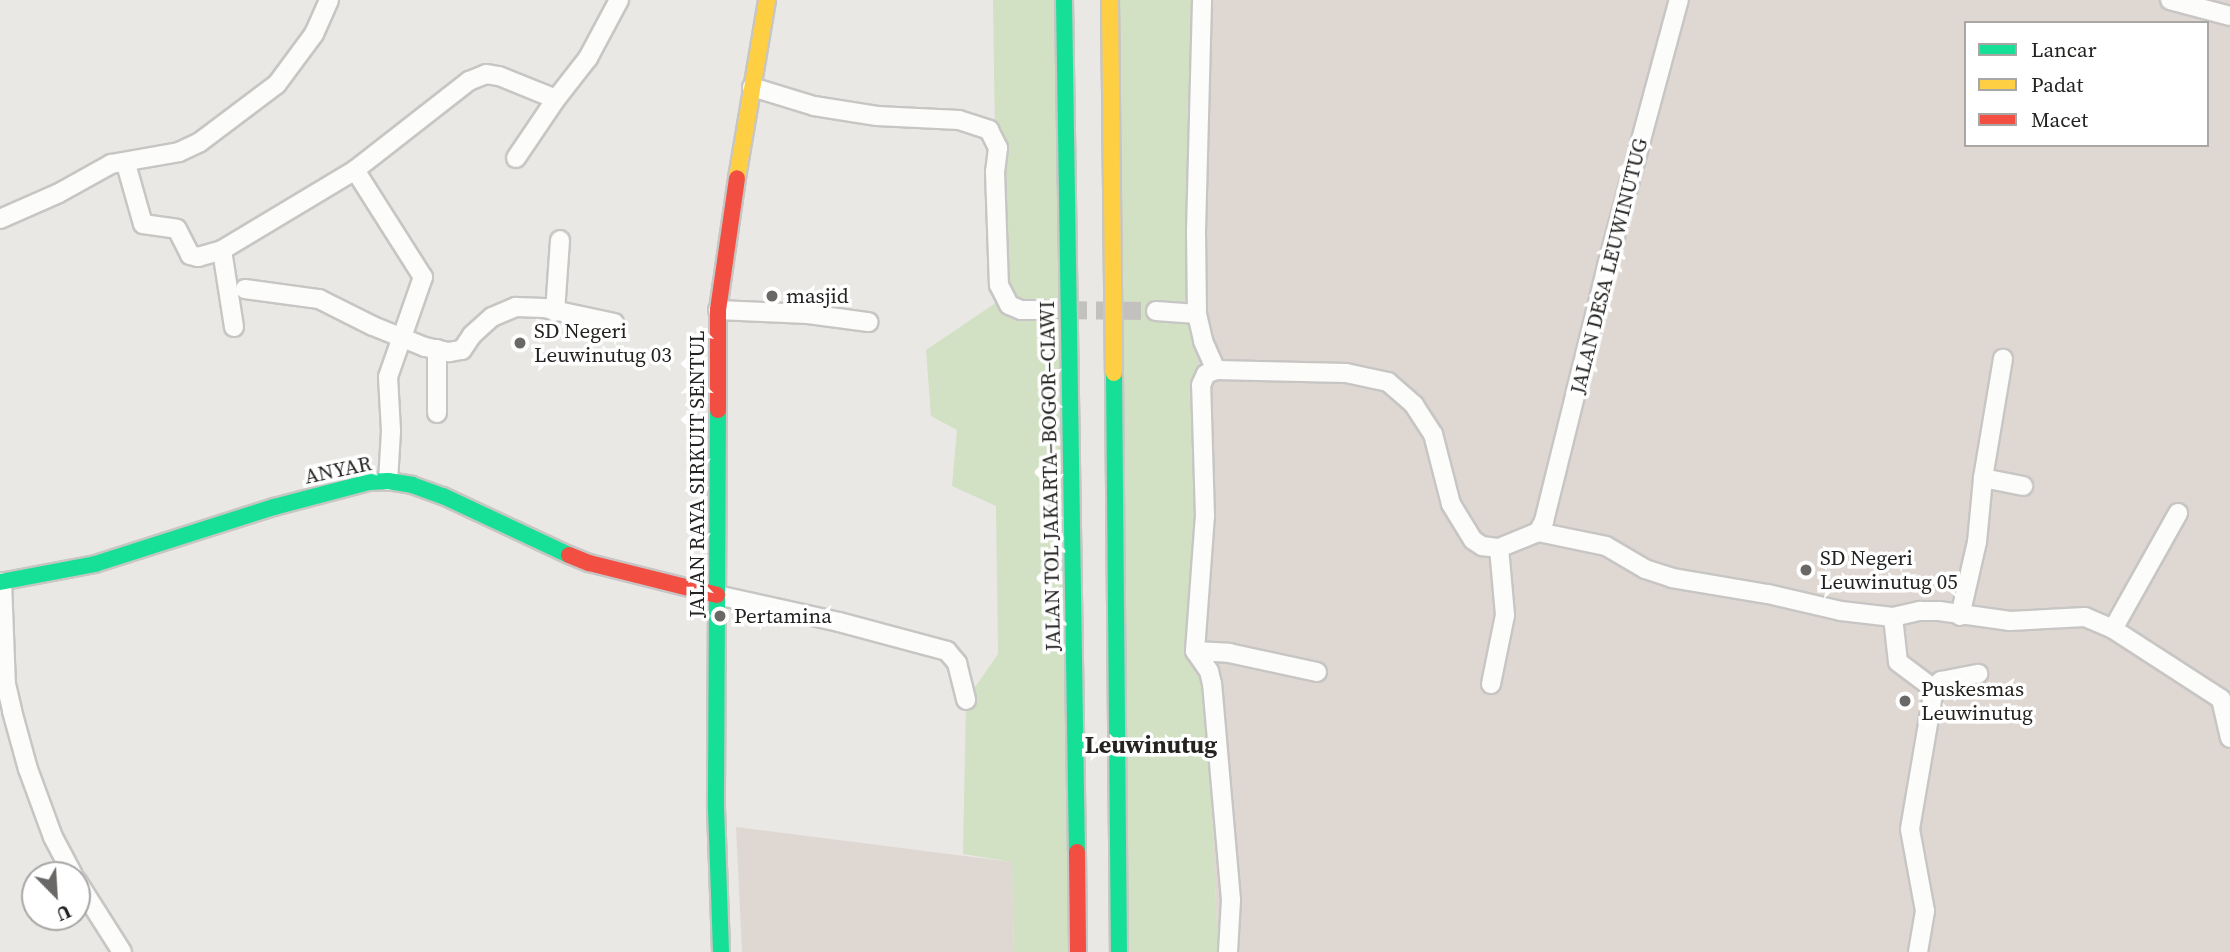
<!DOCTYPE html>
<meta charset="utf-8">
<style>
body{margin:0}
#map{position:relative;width:2230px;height:952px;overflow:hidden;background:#eae8e5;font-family:"Source Serif 4",serif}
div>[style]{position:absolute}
.built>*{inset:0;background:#dfd8d2}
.green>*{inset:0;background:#d2e0c3}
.street-tunnel>*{height:18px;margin-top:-9px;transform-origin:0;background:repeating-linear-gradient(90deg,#c3c1be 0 18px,transparent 0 27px)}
.roads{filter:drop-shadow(2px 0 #c8c6c5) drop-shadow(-2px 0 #c8c6c5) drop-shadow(0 2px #c8c6c5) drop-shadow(0 -2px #c8c6c5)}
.street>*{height:18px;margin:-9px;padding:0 9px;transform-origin:9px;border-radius:9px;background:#fcfcfb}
.fast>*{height:16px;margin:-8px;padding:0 8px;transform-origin:8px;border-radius:8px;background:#16e098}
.slow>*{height:16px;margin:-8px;padding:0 8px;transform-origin:8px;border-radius:8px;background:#ffcf43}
.jam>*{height:16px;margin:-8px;padding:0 8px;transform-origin:8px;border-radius:8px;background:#f24e42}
.dots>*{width:19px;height:19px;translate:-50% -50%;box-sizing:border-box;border:4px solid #fff;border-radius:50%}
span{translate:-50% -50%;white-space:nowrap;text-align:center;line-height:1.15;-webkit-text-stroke:7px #fff;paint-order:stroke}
.street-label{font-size:21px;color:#252321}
.poi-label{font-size:21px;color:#252321}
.left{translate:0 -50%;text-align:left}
.quarter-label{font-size:24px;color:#252321;font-weight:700}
.legend{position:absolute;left:1964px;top:21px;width:245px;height:126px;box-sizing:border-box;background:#fff;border:2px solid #a8a7a6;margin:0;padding:9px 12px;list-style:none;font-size:21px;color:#252321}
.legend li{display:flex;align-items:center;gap:14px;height:35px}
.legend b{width:35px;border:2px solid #a8a7a6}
.north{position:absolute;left:21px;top:861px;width:70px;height:70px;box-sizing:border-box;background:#fff;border:2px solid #a8a7a6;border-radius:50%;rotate:156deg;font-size:19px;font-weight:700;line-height:28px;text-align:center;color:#252321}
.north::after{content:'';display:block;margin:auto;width:24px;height:32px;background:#6a6866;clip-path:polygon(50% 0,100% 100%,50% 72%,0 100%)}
</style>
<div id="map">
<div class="built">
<div style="clip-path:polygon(evenodd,1202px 0,2230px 0,2230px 952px,1218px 952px,1193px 370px,1202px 0,1966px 23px,2207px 23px,2207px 145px,1966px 145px,1966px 23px)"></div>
<div style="clip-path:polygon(736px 827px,1012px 862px,1014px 952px,742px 952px)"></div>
</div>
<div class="green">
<div style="clip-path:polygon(993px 0,1064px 0,1077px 952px,1014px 952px,1012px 862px,963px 854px,966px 700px,998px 654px,996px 506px,952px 486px,957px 430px,931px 416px,926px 350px,1003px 298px,995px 139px)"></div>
<div style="clip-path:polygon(1110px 0,1203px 0,1196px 231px,1200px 541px,1195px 651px,1206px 667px,1218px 952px,1119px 952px)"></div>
</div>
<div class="street-tunnel">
<div style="left:1042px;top:310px;width:114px;rotate:0.5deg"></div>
</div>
<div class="roads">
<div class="street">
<div style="left:2170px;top:0;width:62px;rotate:14.9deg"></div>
<div style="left:752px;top:87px;width:65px;rotate:17deg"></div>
<div style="left:814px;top:106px;width:64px;rotate:9deg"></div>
<div style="left:877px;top:116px;width:82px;rotate:2.8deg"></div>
<div style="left:959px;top:120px;width:32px;rotate:18deg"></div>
<div style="left:989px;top:130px;width:20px;rotate:63deg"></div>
<div style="left:998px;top:148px;width:24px;rotate:97deg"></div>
<div style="left:995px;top:172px;width:113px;rotate:88deg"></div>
<div style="left:999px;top:285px;width:22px;rotate:63deg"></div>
<div style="left:1009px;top:305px;width:13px;rotate:23deg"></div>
<div style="left:1021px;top:310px;width:21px"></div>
<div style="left:516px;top:158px;width:71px;rotate:-55.9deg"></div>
<div style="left:126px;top:164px;width:62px;rotate:74.2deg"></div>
<div style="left:143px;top:224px;width:34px;rotate:8deg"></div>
<div style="left:177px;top:229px;width:29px;rotate:63deg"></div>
<div style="left:190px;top:255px;width:8px;rotate:14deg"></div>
<div style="left:198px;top:257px;width:25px;rotate:-16deg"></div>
<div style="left:355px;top:170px;width:127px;rotate:57.6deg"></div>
<div style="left:423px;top:277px;width:106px;rotate:109.3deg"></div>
<div style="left:388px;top:377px;width:54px;rotate:86.8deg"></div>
<div style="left:391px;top:431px;width:50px;rotate:93.4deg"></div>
<div style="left:0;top:219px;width:64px;rotate:-23.8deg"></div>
<div style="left:59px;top:193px;width:60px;rotate:-29.1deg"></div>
<div style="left:111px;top:164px;width:69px;rotate:-10deg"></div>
<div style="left:179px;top:152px;width:23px;rotate:-25deg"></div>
<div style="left:200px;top:142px;width:96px;rotate:-37deg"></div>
<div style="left:277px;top:84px;width:62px;rotate:-53.5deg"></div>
<div style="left:314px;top:34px;width:37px;rotate:-66deg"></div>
<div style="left:245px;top:289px;width:75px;rotate:7.7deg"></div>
<div style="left:319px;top:299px;width:60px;rotate:26.6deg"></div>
<div style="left:373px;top:326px;width:56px;rotate:22deg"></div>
<div style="left:425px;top:347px;width:25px;rotate:12deg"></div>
<div style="left:449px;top:352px;width:13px;rotate:-9deg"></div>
<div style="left:462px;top:350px;width:18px;rotate:-56deg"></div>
<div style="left:472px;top:335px;width:27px;rotate:-42deg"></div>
<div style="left:492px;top:317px;width:26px;rotate:-23deg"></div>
<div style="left:516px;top:307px;width:28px;rotate:2deg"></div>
<div style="left:544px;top:308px;width:72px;rotate:12.1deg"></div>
<div style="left:718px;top:310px;width:90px;rotate:2.5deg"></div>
<div style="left:808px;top:314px;width:61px;rotate:7.6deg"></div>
<div style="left:1156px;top:311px;width:41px;rotate:4.2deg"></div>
<div style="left:1197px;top:314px;width:28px;rotate:77deg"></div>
<div style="left:1203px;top:341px;width:32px;rotate:66deg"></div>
<div style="left:555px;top:312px;width:72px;rotate:-86deg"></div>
<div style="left:1197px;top:314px;width:83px;rotate:-90.7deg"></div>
<div style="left:1196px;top:231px;width:231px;rotate:-88.5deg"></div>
<div style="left:234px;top:327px;width:78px;rotate:-98.9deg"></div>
<div style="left:222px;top:250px;width:155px;rotate:-31deg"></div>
<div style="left:355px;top:170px;width:145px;rotate:-38deg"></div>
<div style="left:469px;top:81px;width:18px;rotate:-22deg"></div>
<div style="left:486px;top:74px;width:13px;rotate:9deg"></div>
<div style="left:499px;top:76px;width:61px;rotate:22deg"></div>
<div style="left:556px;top:99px;width:52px;rotate:-52deg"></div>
<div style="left:588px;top:58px;width:66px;rotate:-61.9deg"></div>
<div style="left:437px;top:349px;width:64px;rotate:90deg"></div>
<div style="left:1983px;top:478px;width:41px;rotate:11.3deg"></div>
<div style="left:1538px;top:532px;width:69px;rotate:11.6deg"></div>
<div style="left:1606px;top:546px;width:45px;rotate:30.5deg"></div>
<div style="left:1645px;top:569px;width:28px;rotate:18deg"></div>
<div style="left:1672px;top:578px;width:97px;rotate:9.5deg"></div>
<div style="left:1768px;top:594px;width:75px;rotate:13.1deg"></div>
<div style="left:1841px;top:611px;width:52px;rotate:6.6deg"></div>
<div style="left:1893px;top:617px;width:28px;rotate:-13deg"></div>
<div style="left:1920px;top:611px;width:19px"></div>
<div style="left:1939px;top:611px;width:72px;rotate:8deg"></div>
<div style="left:2010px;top:621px;width:75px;rotate:-3.1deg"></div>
<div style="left:2085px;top:617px;width:30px;rotate:23deg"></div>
<div style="left:2113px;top:629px;width:129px;rotate:32.9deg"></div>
<div style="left:2221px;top:699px;width:40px;rotate:77deg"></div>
<div style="left:2px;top:582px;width:102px;rotate:87.8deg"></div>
<div style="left:6px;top:684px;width:28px;rotate:77deg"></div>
<div style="left:12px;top:711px;width:60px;rotate:74.6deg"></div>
<div style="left:28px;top:769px;width:72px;rotate:69.8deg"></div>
<div style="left:53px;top:837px;width:43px;rotate:62.2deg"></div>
<div style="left:717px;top:595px;width:125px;rotate:12.5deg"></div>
<div style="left:839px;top:622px;width:112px;rotate:15deg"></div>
<div style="left:947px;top:651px;width:16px;rotate:50deg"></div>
<div style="left:957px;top:663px;width:38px;rotate:76deg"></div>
<div style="left:1960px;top:616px;width:76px;rotate:-77.1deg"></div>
<div style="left:1977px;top:542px;width:64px;rotate:-84.6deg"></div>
<div style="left:1983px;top:478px;width:121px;rotate:-80.5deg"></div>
<div style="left:1893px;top:617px;width:45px;rotate:83.7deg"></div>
<div style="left:1898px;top:662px;width:45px;rotate:36.9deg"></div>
<div style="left:2113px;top:629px;width:133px;rotate:-60.7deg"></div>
<div style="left:1195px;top:651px;width:34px;rotate:3deg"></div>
<div style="left:1229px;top:653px;width:90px;rotate:12.2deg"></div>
<div style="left:1491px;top:684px;width:70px;rotate:-78.5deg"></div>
<div style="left:1505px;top:615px;width:67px;rotate:-95.1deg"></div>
<div style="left:77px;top:881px;width:84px;rotate:57.6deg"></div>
<div style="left:1228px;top:952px;width:52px;rotate:-86.7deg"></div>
<div style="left:1231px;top:900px;width:217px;rotate:-95deg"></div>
<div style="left:1212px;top:684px;width:13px;rotate:-103deg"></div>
<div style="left:1209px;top:671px;width:24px;rotate:-125deg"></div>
<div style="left:1195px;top:651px;width:135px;rotate:-85.8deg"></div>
<div style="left:1205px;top:516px;width:131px;rotate:-91.7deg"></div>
<div style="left:1201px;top:385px;width:12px;rotate:-66deg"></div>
<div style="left:1206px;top:374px;width:11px;rotate:-22deg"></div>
<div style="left:1216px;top:370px;width:130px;rotate:1.3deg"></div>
<div style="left:1346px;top:373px;width:43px;rotate:12.1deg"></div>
<div style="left:1388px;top:382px;width:35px;rotate:41deg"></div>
<div style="left:1414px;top:405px;width:35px;rotate:57deg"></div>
<div style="left:1433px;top:434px;width:72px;rotate:75.6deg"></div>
<div style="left:1451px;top:504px;width:42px;rotate:58.6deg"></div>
<div style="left:1473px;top:540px;width:11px;rotate:34deg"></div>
<div style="left:1482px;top:546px;width:17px;rotate:7deg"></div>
<div style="left:1499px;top:548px;width:42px;rotate:-22.3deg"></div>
<div style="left:1538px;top:532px;width:13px;rotate:-61deg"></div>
<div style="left:1544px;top:521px;width:263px;rotate:-76.1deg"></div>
<div style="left:1607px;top:266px;width:276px;rotate:-74.9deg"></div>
<div style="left:1918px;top:952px;width:42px;rotate:-80.3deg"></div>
<div style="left:1925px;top:911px;width:83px;rotate:-100.4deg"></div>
<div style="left:1910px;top:829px;width:142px;rotate:-80.3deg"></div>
<div style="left:1934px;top:689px;width:11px;rotate:-49deg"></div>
<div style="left:1941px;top:681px;width:38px;rotate:-11deg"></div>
</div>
<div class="fast">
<div style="left:1064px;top:0;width:852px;rotate:89.13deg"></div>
<div style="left:1114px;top:373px;width:579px;rotate:89.51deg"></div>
<div style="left:718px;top:410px;width:398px;rotate:90.3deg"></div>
<div style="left:716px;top:808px;width:144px;rotate:88deg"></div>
<div style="left:0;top:582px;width:97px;rotate:-10.7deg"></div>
<div style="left:95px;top:564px;width:188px;rotate:-17.7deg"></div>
<div style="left:274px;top:507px;width:98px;rotate:-14.7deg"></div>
<div style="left:369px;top:482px;width:19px;rotate:-3deg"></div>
<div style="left:388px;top:481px;width:24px;rotate:9deg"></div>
<div style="left:412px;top:485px;width:33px;rotate:20deg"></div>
<div style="left:443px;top:496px;width:139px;rotate:25.1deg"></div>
</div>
<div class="slow">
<div style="left:1110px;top:0;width:373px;rotate:89.4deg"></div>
<div style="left:737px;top:178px;width:181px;rotate:-80.4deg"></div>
</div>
<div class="jam">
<div style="left:718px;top:410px;width:100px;rotate:-90deg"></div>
<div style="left:718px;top:310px;width:133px;rotate:-81.8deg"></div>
<div style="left:569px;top:555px;width:22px;rotate:22deg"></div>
<div style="left:589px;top:563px;width:132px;rotate:14deg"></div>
<div style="left:1077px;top:852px;width:100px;rotate:89.4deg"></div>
</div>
</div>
<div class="dots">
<div style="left:772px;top:296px;background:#6a6866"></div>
<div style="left:520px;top:343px;background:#6a6866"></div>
<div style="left:1806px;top:570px;background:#6a6866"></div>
<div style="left:720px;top:616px;background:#6a6866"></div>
<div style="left:1905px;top:701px;background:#6a6866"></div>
</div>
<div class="street-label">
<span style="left:1609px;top:266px;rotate:-76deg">JALAN DESA LEUWINUTUG</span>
<span style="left:338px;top:470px;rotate:-12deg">ANYAR</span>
<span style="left:697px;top:474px;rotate:-90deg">JALAN RAYA SIRKUIT SENTUL</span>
<span style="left:1050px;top:476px;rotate:-91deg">JALAN TOL JAKARTA–BOGOR–CIAWI</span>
</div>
<div class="poi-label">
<span class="left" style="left:786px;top:296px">masjid</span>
<span class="left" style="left:534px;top:343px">SD Negeri<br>Leuwinutug 03</span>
<span class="left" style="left:1820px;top:570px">SD Negeri<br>Leuwinutug 05</span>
<span class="left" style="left:734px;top:616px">Pertamina</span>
<span class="left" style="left:1921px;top:701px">Puskesmas<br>Leuwinutug</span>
</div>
<div class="quarter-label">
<span style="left:1151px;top:745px">Leuwinutug</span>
</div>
<ul class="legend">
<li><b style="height:9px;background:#16e098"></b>Lancar</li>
<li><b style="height:9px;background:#ffcf43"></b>Padat</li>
<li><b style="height:9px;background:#f24e42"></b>Macet</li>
</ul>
<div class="north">U</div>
</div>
